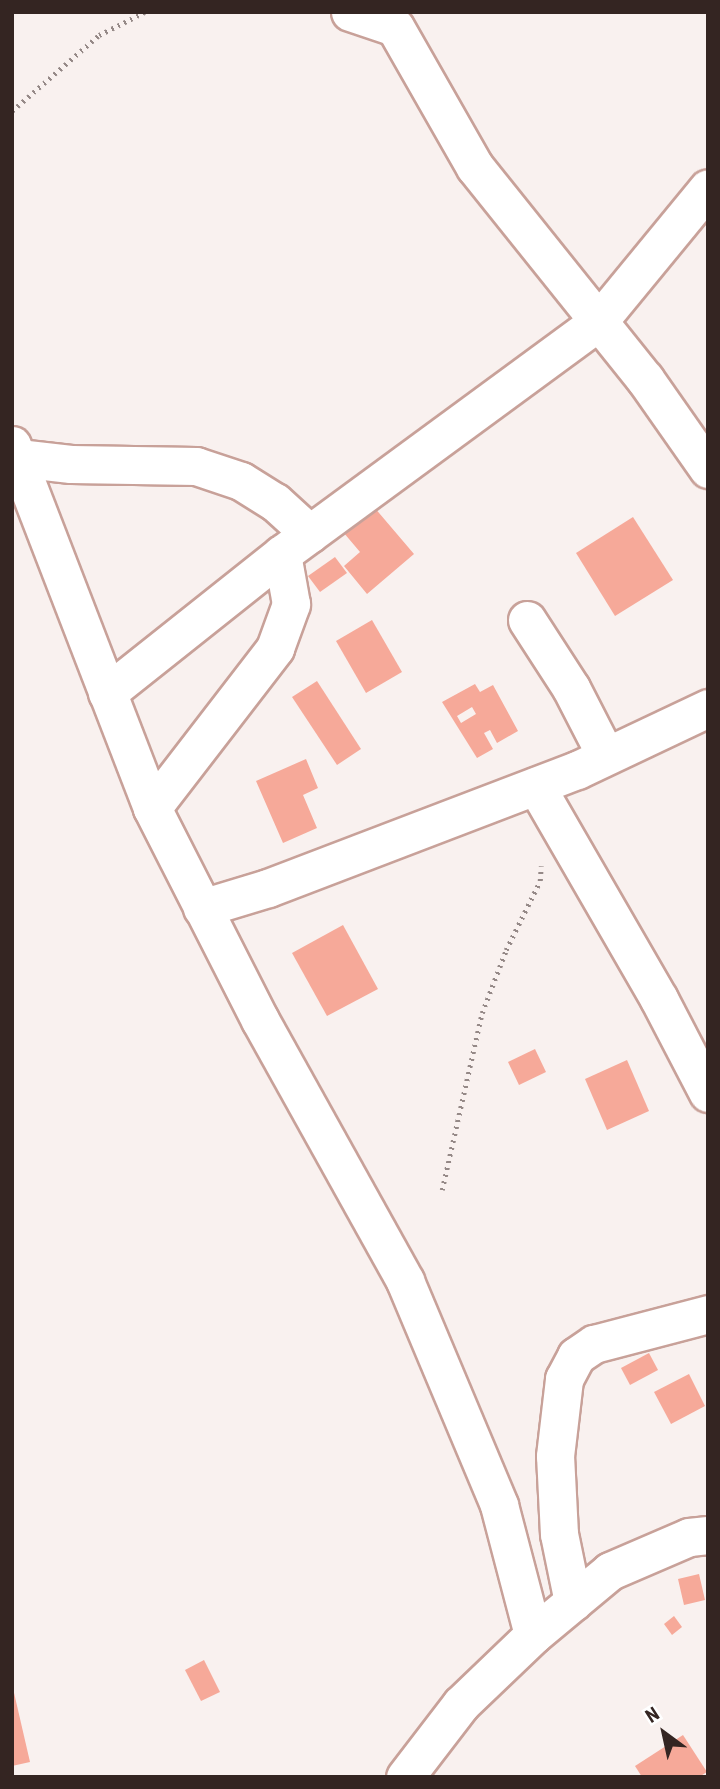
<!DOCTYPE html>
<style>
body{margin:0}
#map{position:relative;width:720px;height:1789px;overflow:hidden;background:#f9f1ef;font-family:"Roboto Condensed",sans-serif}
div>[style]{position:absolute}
.building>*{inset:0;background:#f6a999}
.path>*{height:4.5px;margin-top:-2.25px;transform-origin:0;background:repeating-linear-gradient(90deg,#958987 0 2px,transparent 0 7px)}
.roads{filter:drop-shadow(2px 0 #c8a199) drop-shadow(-2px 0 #c8a199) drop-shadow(0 2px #c8a199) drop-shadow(0 -2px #c8a199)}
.minor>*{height:37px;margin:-18.5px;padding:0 18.5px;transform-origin:18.5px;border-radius:18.5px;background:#fff}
span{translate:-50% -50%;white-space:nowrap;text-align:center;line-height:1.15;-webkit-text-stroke:5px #fff;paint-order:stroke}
.frame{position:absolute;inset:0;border:14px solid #342522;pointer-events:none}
.north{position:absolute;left:629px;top:1698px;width:70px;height:70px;-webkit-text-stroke:5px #fff;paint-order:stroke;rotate:327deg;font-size:19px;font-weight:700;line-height:28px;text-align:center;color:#342522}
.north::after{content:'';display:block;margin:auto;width:24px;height:32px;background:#342522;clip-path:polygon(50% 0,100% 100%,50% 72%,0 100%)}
</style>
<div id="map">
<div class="building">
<div style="clip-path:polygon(368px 500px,414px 554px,367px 594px,344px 566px,360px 552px,338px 526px)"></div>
<div style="clip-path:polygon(633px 517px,673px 580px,615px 616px,576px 553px)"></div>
<div style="clip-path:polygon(335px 557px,347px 573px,320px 592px,308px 576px)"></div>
<div style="clip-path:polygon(372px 620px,402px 672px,366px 693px,336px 641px)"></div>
<div style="clip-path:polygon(317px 681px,361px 749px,337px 765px,292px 697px)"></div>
<div style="clip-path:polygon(evenodd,475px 684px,480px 692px,493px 685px,518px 731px,497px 743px,490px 730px,484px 733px,493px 749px,477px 758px,442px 702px,475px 684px,472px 707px,476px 714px,461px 723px,457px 716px,472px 707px)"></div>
<div style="clip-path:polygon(306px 759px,318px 788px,303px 795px,317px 828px,283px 843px,256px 781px)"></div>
<div style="clip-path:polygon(343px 925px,378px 989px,327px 1016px,292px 953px)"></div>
<div style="clip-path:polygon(535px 1049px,546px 1072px,519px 1085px,508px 1062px)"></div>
<div style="clip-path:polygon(627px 1060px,649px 1111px,607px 1130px,585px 1079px)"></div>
<div style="clip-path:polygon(649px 1353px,658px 1370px,630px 1385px,621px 1368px)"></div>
<div style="clip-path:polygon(689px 1374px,705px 1406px,671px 1424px,654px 1392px)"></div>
<div style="clip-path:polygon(699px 1574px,705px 1600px,684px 1605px,678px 1579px)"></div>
<div style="clip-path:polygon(674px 1616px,682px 1627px,672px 1635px,664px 1624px)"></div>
<div style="clip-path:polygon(204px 1660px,220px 1692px,201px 1701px,185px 1670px)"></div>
<div style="clip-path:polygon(12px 1684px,30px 1762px,12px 1766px)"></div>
<div style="clip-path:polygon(683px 1735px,707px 1772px,699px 1777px,642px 1777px,635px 1766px)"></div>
</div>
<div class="path">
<div style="left:12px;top:111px;width:116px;rotate:-41.1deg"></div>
<div style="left:99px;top:35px;width:51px;rotate:-26.6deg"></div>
<div style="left:442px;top:1190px;width:181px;rotate:-77.3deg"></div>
<div style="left:482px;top:1013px;width:67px;rotate:-69.1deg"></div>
<div style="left:506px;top:950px;width:77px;rotate:-63.8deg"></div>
<div style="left:540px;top:881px;width:15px;rotate:-86deg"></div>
</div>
<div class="roads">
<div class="minor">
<div style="left:350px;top:12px;width:47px;rotate:18.4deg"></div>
<div style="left:395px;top:27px;width:161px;rotate:60.3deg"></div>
<div style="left:475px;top:167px;width:272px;rotate:51.3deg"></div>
<div style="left:645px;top:379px;width:110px;rotate:55deg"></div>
<div style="left:12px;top:445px;width:389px;rotate:68.9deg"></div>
<div style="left:152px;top:808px;width:238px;rotate:63deg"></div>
<div style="left:260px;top:1020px;width:299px;rotate:60.9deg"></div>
<div style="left:405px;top:1281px;width:243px;rotate:67.2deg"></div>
<div style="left:499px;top:1505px;width:134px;rotate:75.3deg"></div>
<div style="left:18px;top:458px;width:53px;rotate:6.5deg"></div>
<div style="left:71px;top:464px;width:125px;rotate:0.9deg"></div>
<div style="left:196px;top:466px;width:47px;rotate:18.4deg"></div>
<div style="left:241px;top:481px;width:40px;rotate:32deg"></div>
<div style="left:275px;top:502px;width:47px;rotate:42.4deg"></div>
<div style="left:527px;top:620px;width:81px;rotate:57.1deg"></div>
<div style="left:571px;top:688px;width:76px;rotate:62.8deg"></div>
<div style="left:107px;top:693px;width:223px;rotate:-38.5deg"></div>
<div style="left:282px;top:554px;width:392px;rotate:-36.3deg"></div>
<div style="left:598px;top:322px;width:173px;rotate:-50.6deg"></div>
<div style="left:536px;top:786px;width:246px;rotate:60deg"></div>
<div style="left:659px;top:999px;width:106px;rotate:62.5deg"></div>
<div style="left:152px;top:808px;width:202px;rotate:-52.4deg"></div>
<div style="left:275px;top:648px;width:47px;rotate:-70deg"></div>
<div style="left:291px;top:604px;width:51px;rotate:-100.2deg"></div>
<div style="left:202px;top:908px;width:69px;rotate:-16.9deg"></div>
<div style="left:268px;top:888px;width:331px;rotate:-20.9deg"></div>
<div style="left:577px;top:770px;width:145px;rotate:-25.3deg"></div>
<div style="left:573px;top:1602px;width:69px;rotate:-101.6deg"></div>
<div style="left:559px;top:1534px;width:78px;rotate:-92.9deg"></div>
<div style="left:555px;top:1456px;width:78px;rotate:-83.3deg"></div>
<div style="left:564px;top:1379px;width:26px;rotate:-62deg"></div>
<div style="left:576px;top:1356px;width:22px;rotate:-34deg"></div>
<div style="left:594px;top:1344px;width:118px;rotate:-14.7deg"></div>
<div style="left:405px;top:1777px;width:92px;rotate:-52.5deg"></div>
<div style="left:461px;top:1704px;width:100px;rotate:-43.8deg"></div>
<div style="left:533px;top:1635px;width:100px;rotate:-39.7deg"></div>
<div style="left:610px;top:1571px;width:86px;rotate:-23.3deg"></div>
<div style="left:689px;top:1537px;width:19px;rotate:-6deg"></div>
</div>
</div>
<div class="frame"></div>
<div class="north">N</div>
</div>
